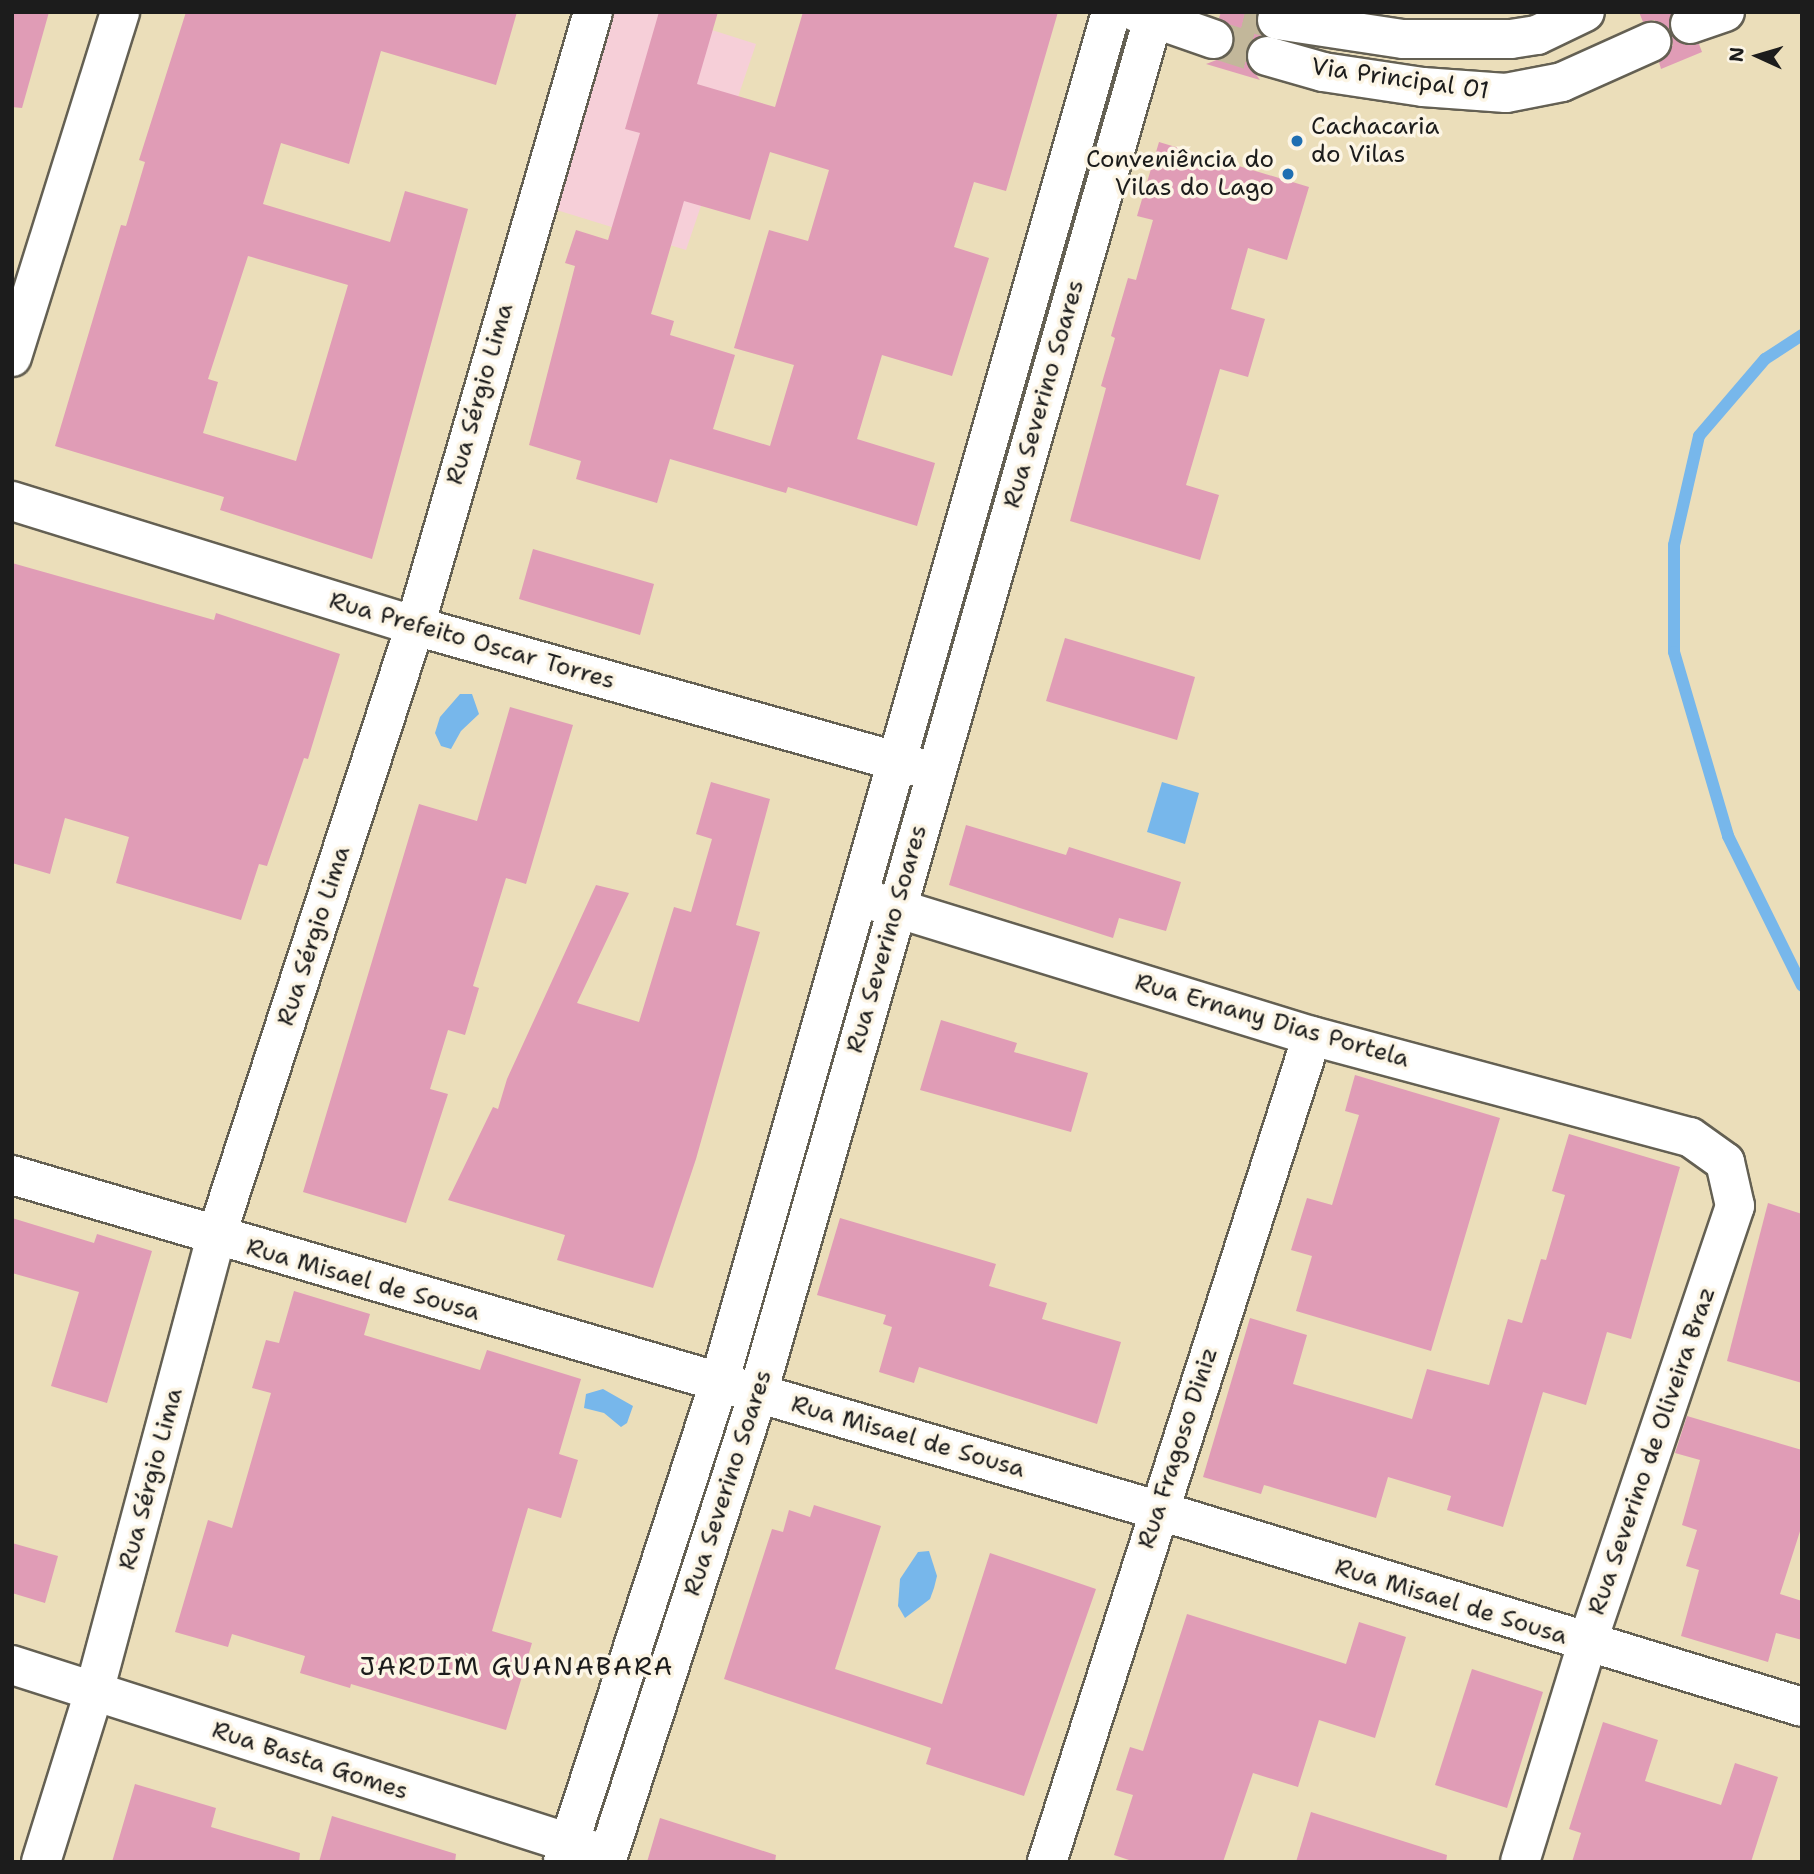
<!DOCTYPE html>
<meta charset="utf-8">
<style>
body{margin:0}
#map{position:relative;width:1814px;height:1874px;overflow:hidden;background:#ebdeba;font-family:"Shantell Sans",sans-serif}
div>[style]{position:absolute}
.built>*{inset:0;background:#f6cfd8}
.water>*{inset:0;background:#77b7eb}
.stream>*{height:12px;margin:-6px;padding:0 6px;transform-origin:6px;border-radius:6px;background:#77b7eb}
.building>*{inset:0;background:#e09cb6}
.street-tunnel>*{height:38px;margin-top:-19px;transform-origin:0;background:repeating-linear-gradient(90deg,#c2b79a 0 38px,transparent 0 57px)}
.roads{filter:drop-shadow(2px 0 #646053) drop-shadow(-2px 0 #646053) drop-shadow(0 2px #646053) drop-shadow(0 -2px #646053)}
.street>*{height:38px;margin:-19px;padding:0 19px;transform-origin:19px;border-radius:19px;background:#fff}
.dots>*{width:19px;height:19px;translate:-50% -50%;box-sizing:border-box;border:4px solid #fcf5e5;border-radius:50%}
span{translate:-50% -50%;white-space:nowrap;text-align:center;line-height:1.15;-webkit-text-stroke:7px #fcf5e5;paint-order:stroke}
.street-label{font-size:24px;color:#1c1c1c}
.poi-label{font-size:24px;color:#1c1c1c}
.left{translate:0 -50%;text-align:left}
.right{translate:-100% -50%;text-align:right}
.neighbourhood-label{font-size:26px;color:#1c1c1c;letter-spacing:2px}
.frame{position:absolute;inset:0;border:14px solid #1c1c1c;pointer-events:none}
.north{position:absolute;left:1723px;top:21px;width:70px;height:70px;-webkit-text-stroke:5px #fcf5e5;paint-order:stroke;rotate:274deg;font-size:19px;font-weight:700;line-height:28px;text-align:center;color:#1c1c1c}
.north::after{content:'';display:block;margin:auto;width:24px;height:32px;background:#1c1c1c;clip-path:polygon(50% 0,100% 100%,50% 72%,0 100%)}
</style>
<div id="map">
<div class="built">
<div style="clip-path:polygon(593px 12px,655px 12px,756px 44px,686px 250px,534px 203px)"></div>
</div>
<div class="water">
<div style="clip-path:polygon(460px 694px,472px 694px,479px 714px,461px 731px,451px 749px,441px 746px,435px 733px,440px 717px)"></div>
<div style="clip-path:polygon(1162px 782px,1199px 793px,1185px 844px,1147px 832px)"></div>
<div style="clip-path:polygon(603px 1389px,633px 1406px,627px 1423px,621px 1427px,604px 1413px,584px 1408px,586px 1394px)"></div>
<div style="clip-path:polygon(929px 1551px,937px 1576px,934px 1588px,930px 1599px,905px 1618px,898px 1606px,900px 1579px,918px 1552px)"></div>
</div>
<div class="stream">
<div style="left:1802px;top:335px;width:44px;rotate:147deg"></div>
<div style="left:1765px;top:359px;width:101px;rotate:130.6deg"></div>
<div style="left:1699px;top:436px;width:112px;rotate:102.9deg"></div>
<div style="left:1674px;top:545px;width:107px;rotate:90deg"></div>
<div style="left:1674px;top:652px;width:192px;rotate:73.6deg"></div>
<div style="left:1728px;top:836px;width:167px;rotate:63.7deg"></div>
</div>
<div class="building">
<div style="clip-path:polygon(12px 12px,49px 12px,22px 108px,12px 107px)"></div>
<div style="clip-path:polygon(evenodd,186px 12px,517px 12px,496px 85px,381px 51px,349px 164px,281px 143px,263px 204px,390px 242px,405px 191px,468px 209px,372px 559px,220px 510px,224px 497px,55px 446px,121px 225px,126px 226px,145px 162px,139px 160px,186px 12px,248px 256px,348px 285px,296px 461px,203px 433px,218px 382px,208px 379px,248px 256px)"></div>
<div style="clip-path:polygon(evenodd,659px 12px,718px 12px,697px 84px,775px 107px,803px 12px,1058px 12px,1006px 191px,974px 182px,954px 247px,989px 258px,952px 376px,882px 355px,857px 439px,935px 463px,917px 526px,788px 487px,786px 493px,670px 459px,657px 503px,576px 479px,581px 461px,529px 445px,575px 266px,565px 263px,576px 230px,608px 240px,640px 133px,625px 129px,659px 12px,770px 152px,829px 170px,808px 241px,769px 230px,734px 348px,794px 365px,770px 446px,713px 429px,735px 355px,670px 335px,674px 321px,651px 314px,684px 201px,750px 220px,770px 152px)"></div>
<div style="clip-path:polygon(1221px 12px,1257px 12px,1256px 27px,1262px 35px,1251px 41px,1246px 61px,1260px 80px,1206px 64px,1227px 56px,1234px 46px,1234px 34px,1219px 18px)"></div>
<div style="clip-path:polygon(1639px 12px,1672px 12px,1669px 31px,1654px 20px,1643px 22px)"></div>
<div style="clip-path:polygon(1671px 34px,1685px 45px,1699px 44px,1702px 52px,1661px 69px,1659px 62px,1673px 45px)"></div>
<div style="clip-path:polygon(1159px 142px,1309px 187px,1287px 260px,1248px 248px,1231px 309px,1265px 319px,1248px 377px,1220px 369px,1186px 485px,1219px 495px,1200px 560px,1070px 521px,1106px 388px,1101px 386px,1115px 338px,1111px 336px,1128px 278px,1136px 280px,1153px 220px,1137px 216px)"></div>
<div style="clip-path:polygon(533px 549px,654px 584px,640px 635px,519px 599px)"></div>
<div style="clip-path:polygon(12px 563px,214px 620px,216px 613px,340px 654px,308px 759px,304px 758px,267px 866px,259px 864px,241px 920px,116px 883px,129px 837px,65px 818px,50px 874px,12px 863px)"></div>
<div style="clip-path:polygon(1065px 638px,1195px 677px,1177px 740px,1046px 701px)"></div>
<div style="clip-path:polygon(510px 707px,573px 725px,526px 884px,506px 878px,473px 986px,479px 988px,465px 1035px,448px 1030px,430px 1089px,448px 1094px,406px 1223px,303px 1192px,419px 804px,477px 821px)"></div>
<div style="clip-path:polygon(711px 782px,770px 799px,736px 925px,760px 932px,696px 1159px,653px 1288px,557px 1260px,565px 1235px,448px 1200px,493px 1107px,498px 1109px,507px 1079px,596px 885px,629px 893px,577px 1003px,639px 1022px,674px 907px,691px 912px,712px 839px,696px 834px)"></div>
<div style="clip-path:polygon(966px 825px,1066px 855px,1069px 847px,1181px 882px,1166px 931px,1119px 918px,1113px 938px,949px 885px)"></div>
<div style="clip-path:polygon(941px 1020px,1017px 1043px,1014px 1052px,1088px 1073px,1071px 1132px,920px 1090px)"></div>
<div style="clip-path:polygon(1355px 1075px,1500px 1118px,1431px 1351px,1296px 1311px,1312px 1256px,1291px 1250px,1307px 1198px,1332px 1205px,1359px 1115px,1345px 1111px)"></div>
<div style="clip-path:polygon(1569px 1134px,1680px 1167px,1631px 1339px,1607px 1332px,1586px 1405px,1543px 1392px,1503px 1527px,1447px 1510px,1451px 1496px,1388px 1477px,1376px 1518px,1264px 1485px,1261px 1494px,1203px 1477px,1250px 1318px,1307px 1335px,1293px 1384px,1412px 1419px,1427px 1369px,1489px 1385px,1508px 1319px,1522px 1323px,1541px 1259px,1546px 1260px,1565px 1195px,1552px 1191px)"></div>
<div style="clip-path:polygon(1768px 1203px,1802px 1214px,1802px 1383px,1727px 1361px)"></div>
<div style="clip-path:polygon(12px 1218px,94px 1243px,97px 1234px,152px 1251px,107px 1403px,51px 1386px,79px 1292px,12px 1273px)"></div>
<div style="clip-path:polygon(840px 1218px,996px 1264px,989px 1286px,1047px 1303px,1042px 1319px,1121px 1342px,1097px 1424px,919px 1367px,914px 1383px,879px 1372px,892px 1327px,883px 1324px,886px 1315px,817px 1295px)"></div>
<div style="clip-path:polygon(294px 1291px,370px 1314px,364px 1335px,480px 1370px,487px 1350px,581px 1379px,559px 1454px,578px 1460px,561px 1518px,528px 1508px,492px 1631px,532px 1643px,506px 1730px,351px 1684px,350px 1688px,300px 1673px,305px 1656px,232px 1634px,228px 1647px,175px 1632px,208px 1520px,232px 1528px,271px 1393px,252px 1388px,266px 1340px,279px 1343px)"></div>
<div style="clip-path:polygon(1687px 1416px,1802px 1450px,1802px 1525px,1780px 1594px,1802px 1601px,1802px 1640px,1776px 1633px,1768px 1662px,1681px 1636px,1699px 1570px,1686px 1566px,1697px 1530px,1682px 1525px,1700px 1460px,1675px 1453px)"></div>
<div style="clip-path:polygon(814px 1505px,881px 1526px,835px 1669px,942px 1704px,990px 1553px,1096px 1589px,1024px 1796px,926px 1764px,931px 1748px,724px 1679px,772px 1529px,783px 1532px,789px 1510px,810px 1517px)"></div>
<div style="clip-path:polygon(12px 1543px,58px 1556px,45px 1603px,12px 1593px)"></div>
<div style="clip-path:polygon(1187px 1614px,1346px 1664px,1359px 1622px,1406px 1637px,1375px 1738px,1319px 1720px,1298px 1787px,1253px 1773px,1223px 1862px,1135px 1862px,1114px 1855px,1133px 1795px,1116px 1790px,1130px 1747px,1143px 1751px)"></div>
<div style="clip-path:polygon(1472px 1669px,1543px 1692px,1507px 1808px,1435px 1785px)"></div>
<div style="clip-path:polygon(1603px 1722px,1658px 1740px,1645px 1781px,1721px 1805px,1735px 1763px,1778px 1777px,1751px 1862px,1572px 1862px,1581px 1833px,1569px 1829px)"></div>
<div style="clip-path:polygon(135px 1784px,216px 1808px,211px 1827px,300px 1853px,299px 1862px,112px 1862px)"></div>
<div style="clip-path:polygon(1311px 1812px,1447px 1855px,1446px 1862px,1296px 1862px)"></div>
<div style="clip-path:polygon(332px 1816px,456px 1854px,455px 1862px,319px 1862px)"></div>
<div style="clip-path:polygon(660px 1818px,776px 1855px,775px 1862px,647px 1862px)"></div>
</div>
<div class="street-tunnel">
<div style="left:1245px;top:12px;width:33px;rotate:14deg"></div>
<div style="left:1213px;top:39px;width:57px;rotate:17.5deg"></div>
</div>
<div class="roads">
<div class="street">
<div style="left:1136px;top:12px;width:82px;rotate:19.3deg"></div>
<div style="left:1277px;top:20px;width:127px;rotate:8.6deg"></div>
<div style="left:1403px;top:39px;width:108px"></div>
<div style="left:1511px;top:39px;width:26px;rotate:-9deg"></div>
<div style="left:1537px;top:35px;width:53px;rotate:-25.6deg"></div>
<div style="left:1690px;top:24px;width:37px;rotate:-19deg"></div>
<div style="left:1267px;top:56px;width:58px;rotate:15.9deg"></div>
<div style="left:1323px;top:72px;width:101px;rotate:8.5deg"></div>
<div style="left:1423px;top:87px;width:83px;rotate:4.1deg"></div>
<div style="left:1506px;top:93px;width:57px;rotate:-11.1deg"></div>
<div style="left:1562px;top:82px;width:98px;rotate:-24.2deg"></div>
<div style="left:12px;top:357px;width:362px;rotate:-72.6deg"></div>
<div style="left:12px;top:501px;width:422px;rotate:17.2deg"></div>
<div style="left:415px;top:626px;width:521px;rotate:15.69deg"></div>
<div style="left:873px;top:901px;width:459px;rotate:17.1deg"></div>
<div style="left:1312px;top:1036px;width:391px;rotate:15deg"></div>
<div style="left:1690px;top:1137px;width:43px;rotate:35.5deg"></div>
<div style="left:1725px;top:1162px;width:45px;rotate:77.2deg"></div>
<div style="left:1735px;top:1206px;width:462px;rotate:108.7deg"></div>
<div style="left:1587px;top:1644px;width:228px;rotate:107.1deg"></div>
<div style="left:12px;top:1175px;width:1193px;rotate:16.31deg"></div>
<div style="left:1157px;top:1510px;width:674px;rotate:16.98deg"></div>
<div style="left:12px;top:1665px;width:611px;rotate:17.72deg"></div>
<div style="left:41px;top:1862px;width:178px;rotate:-72.7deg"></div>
<div style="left:94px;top:1692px;width:471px;rotate:-75deg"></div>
<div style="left:216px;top:1237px;width:643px;rotate:-71.96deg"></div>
<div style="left:415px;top:626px;width:639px;rotate:-73.83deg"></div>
<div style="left:563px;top:1862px;width:504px;rotate:-71.96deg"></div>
<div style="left:719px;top:1383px;width:1426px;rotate:-74.04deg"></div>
<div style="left:606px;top:1862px;width:493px;rotate:-72deg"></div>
<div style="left:758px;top:1393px;width:1437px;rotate:-73.96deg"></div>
<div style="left:1047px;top:1862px;width:867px;rotate:-72.21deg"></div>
</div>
</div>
<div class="dots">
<div style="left:1297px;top:141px;background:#1f6fb2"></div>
<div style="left:1288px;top:174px;background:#1f6fb2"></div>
</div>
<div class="street-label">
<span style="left:1400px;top:79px;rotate:8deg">Via Principal 01</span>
<span style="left:480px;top:394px;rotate:-74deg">Rua Sérgio Lima</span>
<span style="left:1044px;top:394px;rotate:-74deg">Rua Severino Soares</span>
<span style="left:472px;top:641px;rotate:16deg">Rua Prefeito Oscar Torres</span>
<span style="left:314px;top:936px;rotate:-72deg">Rua Sérgio Lima</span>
<span style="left:887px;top:939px;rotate:-74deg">Rua Severino Soares</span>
<span style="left:1272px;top:1021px;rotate:16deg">Rua Ernany Dias Portela</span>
<span style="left:363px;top:1280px;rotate:16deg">Rua Misael de Sousa</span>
<span style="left:908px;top:1437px;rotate:16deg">Rua Misael de Sousa</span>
<span style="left:1178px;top:1448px;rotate:-72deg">Rua Fragoso Diniz</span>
<span style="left:1652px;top:1451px;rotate:-71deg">Rua Severino de Oliveira Braz</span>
<span style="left:151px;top:1479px;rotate:-75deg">Rua Sérgio Lima</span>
<span style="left:728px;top:1483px;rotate:-72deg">Rua Severino Soares</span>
<span style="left:1451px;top:1602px;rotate:17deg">Rua Misael de Sousa</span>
<span style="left:310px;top:1761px;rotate:18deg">Rua Basta Gomes</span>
</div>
<div class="poi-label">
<span class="left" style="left:1311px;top:141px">Cachacaria<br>do Vilas</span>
<span class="right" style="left:1274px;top:174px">Conveniência do<br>Vilas do Lago</span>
</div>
<div class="neighbourhood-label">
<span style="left:517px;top:1666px">JARDIM GUANABARA</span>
</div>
<div class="frame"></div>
<div class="north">N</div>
</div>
